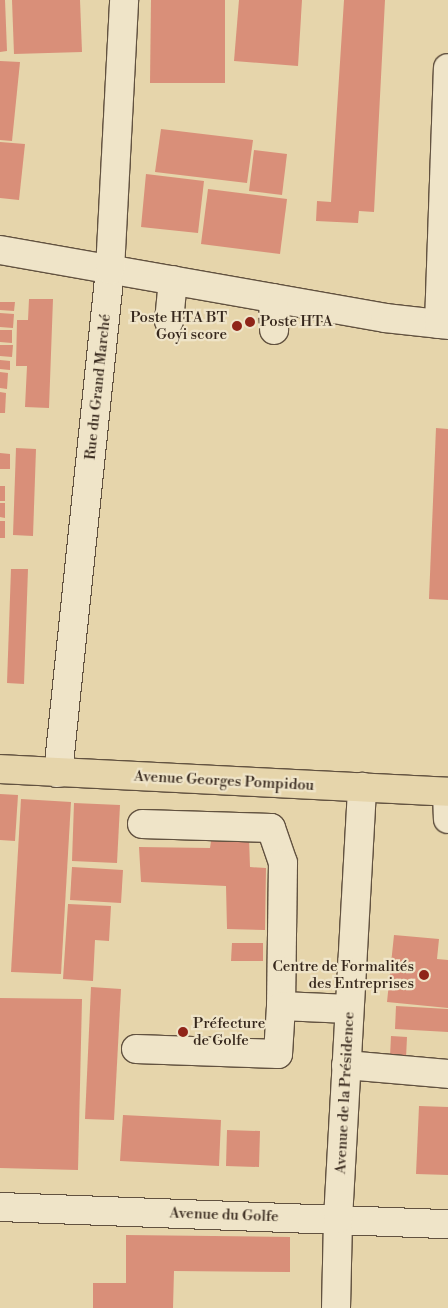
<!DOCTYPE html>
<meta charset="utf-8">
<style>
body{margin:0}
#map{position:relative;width:448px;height:1308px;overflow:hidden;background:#e6d5ab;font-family:"Libre Bodoni",serif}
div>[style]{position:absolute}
.building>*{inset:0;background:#d98f79}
.roads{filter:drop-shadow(1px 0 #625240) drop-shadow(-1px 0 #625240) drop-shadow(0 1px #625240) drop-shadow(0 -1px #625240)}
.minor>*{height:28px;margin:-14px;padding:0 14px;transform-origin:14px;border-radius:14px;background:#efe4c8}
.major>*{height:28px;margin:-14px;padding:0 14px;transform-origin:14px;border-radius:14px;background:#e6d5ab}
.dots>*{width:14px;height:14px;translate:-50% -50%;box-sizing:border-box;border:2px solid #efe4c8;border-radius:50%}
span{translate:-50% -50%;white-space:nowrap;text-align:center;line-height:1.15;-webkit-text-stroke:4.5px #efe4c8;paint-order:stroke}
.poi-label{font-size:15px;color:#36271c}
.right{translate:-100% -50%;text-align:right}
.left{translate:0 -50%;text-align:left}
.street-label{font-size:15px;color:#36271c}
</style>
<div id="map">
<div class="building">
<div style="clip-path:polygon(0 0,5px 0,7px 51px,0 52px)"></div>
<div style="clip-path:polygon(12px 0,80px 0,82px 52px,14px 54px)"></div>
<div style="clip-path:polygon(151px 0,225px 0,225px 83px,150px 83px)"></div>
<div style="clip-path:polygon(239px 0,302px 0,298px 66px,234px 61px)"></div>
<div style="clip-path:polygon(344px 0,385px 0,374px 212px,359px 211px,358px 223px,316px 221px,317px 201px,331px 202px)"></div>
<div style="clip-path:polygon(0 61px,20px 62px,12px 141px,0 140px)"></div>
<div style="clip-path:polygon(161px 129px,253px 140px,247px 183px,155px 172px)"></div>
<div style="clip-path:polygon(0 142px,25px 144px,19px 200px,0 198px)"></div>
<div style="clip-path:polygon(254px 150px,287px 154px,282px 195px,249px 191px)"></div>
<div style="clip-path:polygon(146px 174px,204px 181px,198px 233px,141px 227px)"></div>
<div style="clip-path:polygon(208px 189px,287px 199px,280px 254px,201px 244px)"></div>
<div style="clip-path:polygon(29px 299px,53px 299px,49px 408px,25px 407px,27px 366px,16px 366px,17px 320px,28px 320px)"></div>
<div style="clip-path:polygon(0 302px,15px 302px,14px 311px,0 310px)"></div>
<div style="clip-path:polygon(0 313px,14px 314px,13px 328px,0 327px)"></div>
<div style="clip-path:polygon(0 330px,12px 330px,12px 343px,0 342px)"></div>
<div style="clip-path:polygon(0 345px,13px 345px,12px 357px,0 356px)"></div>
<div style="clip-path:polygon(0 360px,10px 361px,10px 370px,0 369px)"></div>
<div style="clip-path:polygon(0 372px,8px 373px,7px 389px,0 388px)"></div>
<div style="clip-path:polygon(0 392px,6px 393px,5px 413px,0 413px)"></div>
<div style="clip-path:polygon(436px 428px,448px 429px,448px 600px,429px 599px)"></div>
<div style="clip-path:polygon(16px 448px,36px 449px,33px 536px,13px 535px)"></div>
<div style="clip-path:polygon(0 453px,10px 454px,10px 469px,0 469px)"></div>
<div style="clip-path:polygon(0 486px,5px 486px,5px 501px,0 501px)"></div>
<div style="clip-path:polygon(0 503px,5px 503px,5px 518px,0 517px)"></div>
<div style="clip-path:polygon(0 521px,5px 521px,5px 538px,0 538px)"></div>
<div style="clip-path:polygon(11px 569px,28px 569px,24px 684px,7px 683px)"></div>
<div style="clip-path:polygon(0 794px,18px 795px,15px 841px,0 840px)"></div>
<div style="clip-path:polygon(21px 799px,71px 802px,61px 974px,11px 972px)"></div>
<div style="clip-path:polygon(74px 803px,120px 805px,117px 863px,72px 861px)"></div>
<div style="clip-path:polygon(249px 838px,250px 867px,266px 868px,265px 930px,227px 929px,226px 886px,141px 882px,139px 847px,210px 848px,211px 841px)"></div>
<div style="clip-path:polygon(72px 867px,123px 870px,121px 903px,70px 900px)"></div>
<div style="clip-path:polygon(68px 904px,111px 906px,109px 941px,95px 940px,93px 981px,63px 979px)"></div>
<div style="clip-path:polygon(394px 935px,439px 939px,437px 959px,448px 960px,448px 1008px,387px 1002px)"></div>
<div style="clip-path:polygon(232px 943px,263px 943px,263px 961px,231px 961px)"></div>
<div style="clip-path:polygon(91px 987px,121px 989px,114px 1120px,85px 1119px)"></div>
<div style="clip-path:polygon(0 998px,82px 999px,78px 1170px,0 1168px)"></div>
<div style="clip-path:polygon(396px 1006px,448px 1009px,448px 1032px,395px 1029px)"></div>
<div style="clip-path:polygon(391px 1036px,407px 1037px,406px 1058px,390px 1057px)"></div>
<div style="clip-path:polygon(419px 1106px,448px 1107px,448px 1175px,416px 1174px)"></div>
<div style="clip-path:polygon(123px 1115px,221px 1120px,219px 1166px,120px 1161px)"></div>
<div style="clip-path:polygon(227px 1130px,260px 1131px,259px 1167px,226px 1166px)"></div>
<div style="clip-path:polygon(126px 1235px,290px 1237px,290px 1272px,174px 1271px,173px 1308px,93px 1308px,93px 1283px,126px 1283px)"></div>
</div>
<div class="roads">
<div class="minor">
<div style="left:0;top:250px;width:391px;rotate:10deg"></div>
<div style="left:385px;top:318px;width:63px;rotate:6.3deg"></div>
<div style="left:273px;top:298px;width:32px;rotate:88deg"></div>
<div style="left:169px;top:321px;width:41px;rotate:-84.4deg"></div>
<div style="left:439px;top:324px;width:256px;rotate:-88deg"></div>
<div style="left:58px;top:773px;width:506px;rotate:-84.1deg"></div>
<div style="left:110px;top:270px;width:270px;rotate:-87deg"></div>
<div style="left:447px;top:792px;width:27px;rotate:88deg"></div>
<div style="left:142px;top:824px;width:129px;rotate:1.8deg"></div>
<div style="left:271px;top:828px;width:37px;rotate:71deg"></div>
<div style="left:283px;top:863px;width:143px;rotate:90.8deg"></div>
<div style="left:136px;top:1049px;width:142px;rotate:2deg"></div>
<div style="left:278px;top:1054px;width:48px;rotate:-86.4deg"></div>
<div style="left:281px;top:1006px;width:68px;rotate:2.5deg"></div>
<div style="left:346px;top:1065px;width:102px;rotate:5deg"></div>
<div style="left:0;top:1207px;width:448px;rotate:2.2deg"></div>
<div style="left:336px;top:1308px;width:89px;rotate:-88.7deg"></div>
<div style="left:338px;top:1219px;width:433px;rotate:-86.8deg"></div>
</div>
<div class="major">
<div style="left:0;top:769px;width:449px;rotate:2.9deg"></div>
</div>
</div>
<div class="dots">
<div style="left:250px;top:322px;background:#8f2418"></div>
<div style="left:237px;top:326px;background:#8f2418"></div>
<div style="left:424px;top:975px;background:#8f2418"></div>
<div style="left:183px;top:1032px;background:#8f2418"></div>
</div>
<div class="poi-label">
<span class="right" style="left:227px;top:326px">Poste HTA BT<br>Goyi score</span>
<span class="left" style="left:260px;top:322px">Poste HTA</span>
<span class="right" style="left:414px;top:975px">Centre de Formalités<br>des Entreprises</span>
<span class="left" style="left:193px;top:1032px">Préfecture<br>de Golfe</span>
</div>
<div class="street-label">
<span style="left:98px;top:387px;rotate:-84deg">Rue du Grand Marché</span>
<span style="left:224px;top:781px;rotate:3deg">Avenue Georges Pompidou</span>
<span style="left:345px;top:1093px;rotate:-87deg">Avenue de la Présidence</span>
<span style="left:224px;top:1215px;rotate:2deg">Avenue du Golfe</span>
</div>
</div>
